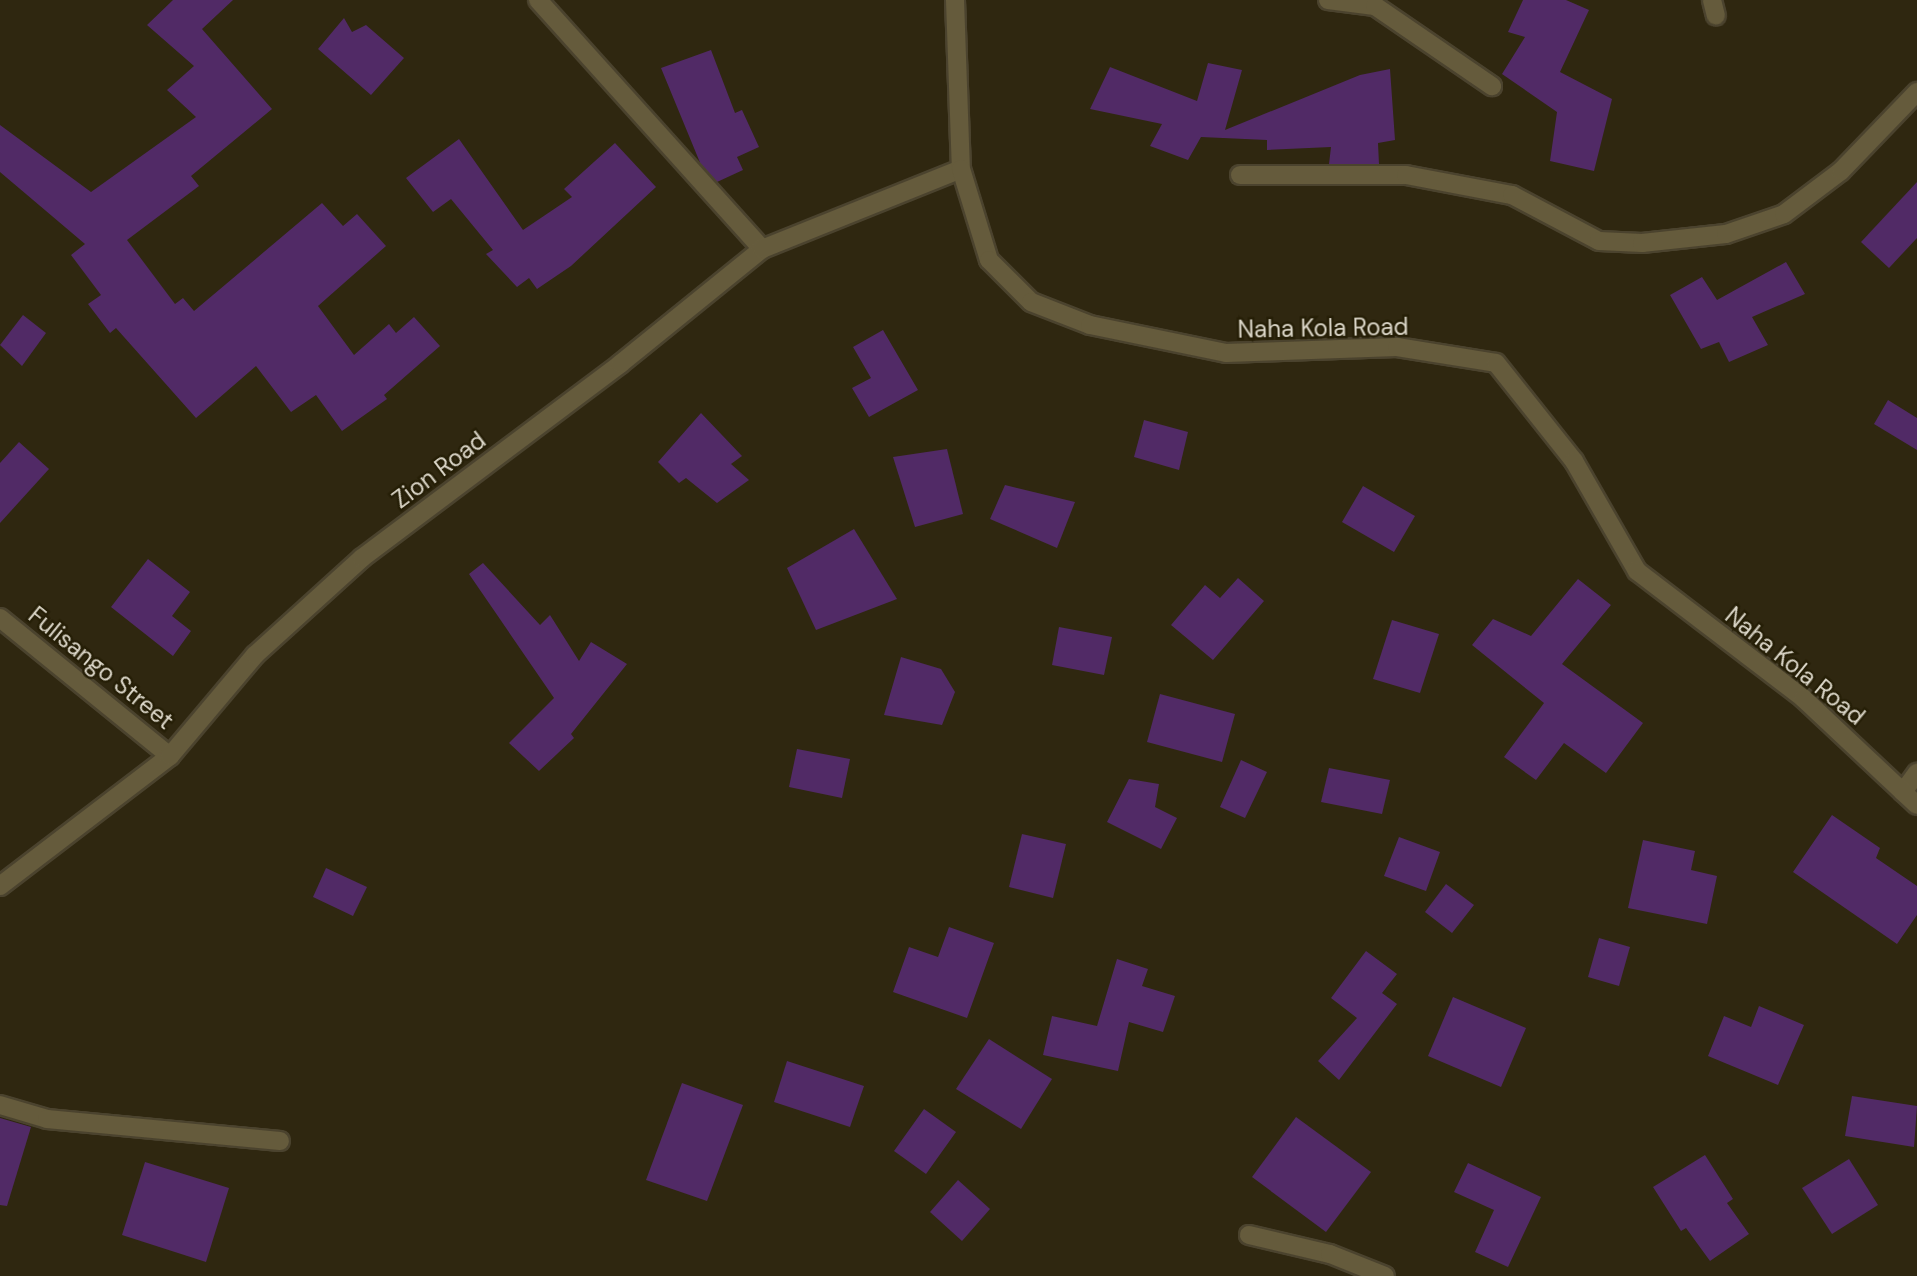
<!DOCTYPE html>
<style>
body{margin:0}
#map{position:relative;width:1917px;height:1276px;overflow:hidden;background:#2f2710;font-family:"DM Sans",sans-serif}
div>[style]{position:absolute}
.building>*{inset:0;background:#512a66}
.roads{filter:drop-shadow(2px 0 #4b432e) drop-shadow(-2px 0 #4b432e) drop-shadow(0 2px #4b432e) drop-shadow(0 -2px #4b432e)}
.minor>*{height:18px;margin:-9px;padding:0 9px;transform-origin:9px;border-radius:9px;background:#655b3c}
.tertiary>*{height:18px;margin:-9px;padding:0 9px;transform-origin:9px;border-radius:9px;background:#655b3c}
span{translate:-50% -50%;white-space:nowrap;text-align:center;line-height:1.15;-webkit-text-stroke:5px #251e06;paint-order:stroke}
.street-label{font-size:24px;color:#dcd7c9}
</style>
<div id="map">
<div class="building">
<div style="clip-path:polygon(173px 0,233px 0,202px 29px,272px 109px,191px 176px,199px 186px,127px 240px,175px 304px,183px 298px,194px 311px,322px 203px,343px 226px,357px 214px,386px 246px,318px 306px,354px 355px,389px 324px,396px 333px,414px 317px,440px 346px,384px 395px,387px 399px,342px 431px,316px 395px,291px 412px,256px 366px,196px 418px,116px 328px,110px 333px,88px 304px,101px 295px,71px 255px,85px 244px,0 172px,0 125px,91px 192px,196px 117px,167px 90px,194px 66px,147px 25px)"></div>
<div style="clip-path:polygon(1523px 0,1566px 0,1589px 10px,1560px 72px,1612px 99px,1594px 171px,1550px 161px,1557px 112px,1502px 74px,1525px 37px,1508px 32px)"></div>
<div style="clip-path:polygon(344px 18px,352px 32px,366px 25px,404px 58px,371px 95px,318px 49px)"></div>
<div style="clip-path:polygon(711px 50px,735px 113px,742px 110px,759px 147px,737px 157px,743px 170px,717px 182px,701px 165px,661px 68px)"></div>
<div style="clip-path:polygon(1208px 63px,1242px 70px,1225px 130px,1360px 75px,1390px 69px,1395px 140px,1378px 143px,1379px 164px,1329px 164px,1331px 147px,1267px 150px,1267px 140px,1201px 137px,1188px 160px,1150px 146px,1162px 124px,1090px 109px,1110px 67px,1197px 101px)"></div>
<div style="clip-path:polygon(459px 139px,523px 230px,572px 197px,564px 189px,615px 143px,656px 187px,571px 266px,537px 289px,529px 278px,517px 287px,486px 254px,493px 250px,451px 199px,433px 212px,406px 178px)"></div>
<div style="clip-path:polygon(1917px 182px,1917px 238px,1889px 268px,1861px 242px)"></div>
<div style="clip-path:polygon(1786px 262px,1805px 294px,1752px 317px,1768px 345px,1729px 362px,1719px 342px,1701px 349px,1670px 295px,1702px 277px,1717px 300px)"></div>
<div style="clip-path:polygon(23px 315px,46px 333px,22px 366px,0 345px)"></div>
<div style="clip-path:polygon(883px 330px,918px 390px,869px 417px,852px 388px,871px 378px,853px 347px)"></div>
<div style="clip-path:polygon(1888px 400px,1917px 418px,1917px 450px,1874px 424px)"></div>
<div style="clip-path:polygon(701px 413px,742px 456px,731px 464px,749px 480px,717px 503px,686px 478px,679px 483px,658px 462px)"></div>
<div style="clip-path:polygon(1144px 420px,1188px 432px,1179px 470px,1134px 457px)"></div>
<div style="clip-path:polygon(19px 442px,49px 469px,0 523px,0 463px)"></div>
<div style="clip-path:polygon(947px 449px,963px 514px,915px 527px,893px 457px)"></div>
<div style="clip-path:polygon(1005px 485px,1075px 502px,1057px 548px,990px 519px)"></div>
<div style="clip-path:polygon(1363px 486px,1415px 516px,1394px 552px,1342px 522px)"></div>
<div style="clip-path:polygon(854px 529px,897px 599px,816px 630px,787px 568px)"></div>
<div style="clip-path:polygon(148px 559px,190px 592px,172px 616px,191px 631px,173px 656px,111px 607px)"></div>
<div style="clip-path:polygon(483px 563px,540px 625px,550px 615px,579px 661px,591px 642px,627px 664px,571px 734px,574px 738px,539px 771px,509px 743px,554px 698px,469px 574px)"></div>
<div style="clip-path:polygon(1238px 578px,1264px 601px,1213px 660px,1171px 625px,1205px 585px,1220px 598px)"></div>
<div style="clip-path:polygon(1578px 579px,1611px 605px,1562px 664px,1643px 723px,1606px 773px,1564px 743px,1536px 780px,1504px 757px,1544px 703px,1472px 645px,1493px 619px,1531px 636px)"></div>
<div style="clip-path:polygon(1392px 620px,1439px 634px,1420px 693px,1373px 679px)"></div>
<div style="clip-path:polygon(1059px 627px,1112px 637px,1104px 675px,1052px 665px)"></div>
<div style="clip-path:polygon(901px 657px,941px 669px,955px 692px,942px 725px,884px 715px)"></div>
<div style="clip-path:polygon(1160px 694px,1235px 714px,1222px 762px,1147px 742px)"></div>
<div style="clip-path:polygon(797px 749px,850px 759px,842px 798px,789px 787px)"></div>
<div style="clip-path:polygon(1241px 760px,1267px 772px,1245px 818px,1220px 807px)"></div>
<div style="clip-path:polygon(1329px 768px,1390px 780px,1382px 814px,1321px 802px)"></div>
<div style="clip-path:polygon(1129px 779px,1159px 784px,1155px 807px,1177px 818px,1161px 849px,1107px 822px)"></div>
<div style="clip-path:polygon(1832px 815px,1880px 848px,1876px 858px,1917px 886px,1917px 915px,1897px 944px,1793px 872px)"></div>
<div style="clip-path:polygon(1022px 834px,1066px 844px,1053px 898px,1009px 887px)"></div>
<div style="clip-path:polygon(1399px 837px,1440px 852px,1426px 891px,1384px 876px)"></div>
<div style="clip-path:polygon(1643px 840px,1695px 851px,1691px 870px,1717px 876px,1707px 924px,1628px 908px)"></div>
<div style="clip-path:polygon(326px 868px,367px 887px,353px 916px,313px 897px)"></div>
<div style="clip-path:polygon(1446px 884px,1474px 905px,1452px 933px,1425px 912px)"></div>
<div style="clip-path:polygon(949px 927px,994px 943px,967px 1018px,893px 992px,909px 947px,938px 957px)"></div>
<div style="clip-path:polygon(1599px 938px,1630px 947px,1619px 986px,1588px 977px)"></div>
<div style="clip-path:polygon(1366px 951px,1397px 974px,1382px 993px,1397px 1004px,1339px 1080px,1318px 1061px,1357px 1018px,1331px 998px)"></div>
<div style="clip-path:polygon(1117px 959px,1148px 969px,1142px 986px,1175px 996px,1163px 1032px,1129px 1022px,1118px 1071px,1043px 1055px,1052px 1016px,1097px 1026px)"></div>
<div style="clip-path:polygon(1453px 997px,1526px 1028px,1501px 1087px,1428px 1056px)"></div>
<div style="clip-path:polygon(1759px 1006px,1804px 1025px,1778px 1085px,1708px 1056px,1724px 1016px,1751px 1027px)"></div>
<div style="clip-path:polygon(989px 1039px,1052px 1079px,1021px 1129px,956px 1089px)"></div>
<div style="clip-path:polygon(787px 1061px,864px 1086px,850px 1127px,774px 1102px)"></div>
<div style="clip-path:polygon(682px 1083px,743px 1105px,707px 1201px,646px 1180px)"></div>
<div style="clip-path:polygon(1852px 1096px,1917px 1106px,1914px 1147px,1845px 1136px)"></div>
<div style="clip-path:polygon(924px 1109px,956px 1132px,926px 1174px,894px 1151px)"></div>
<div style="clip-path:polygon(1296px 1117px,1371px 1172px,1326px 1232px,1252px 1177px)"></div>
<div style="clip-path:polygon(0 1118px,31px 1127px,7px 1206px,0 1205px)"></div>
<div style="clip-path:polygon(1705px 1155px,1733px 1199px,1727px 1203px,1749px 1234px,1710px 1261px,1686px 1228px,1681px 1231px,1653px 1187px)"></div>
<div style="clip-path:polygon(1849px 1159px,1878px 1205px,1832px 1234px,1802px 1188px)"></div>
<div style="clip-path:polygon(145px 1162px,229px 1188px,206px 1262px,122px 1235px)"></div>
<div style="clip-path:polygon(1468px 1163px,1541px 1197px,1508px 1267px,1475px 1252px,1494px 1210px,1454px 1192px)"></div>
<div style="clip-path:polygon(958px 1180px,990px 1209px,962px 1241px,930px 1212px)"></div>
</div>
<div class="roads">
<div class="minor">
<div style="left:538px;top:0;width:335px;rotate:48deg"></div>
<div style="left:1328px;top:0;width:47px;rotate:7.3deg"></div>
<div style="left:1375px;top:6px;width:142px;rotate:34.4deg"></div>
<div style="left:1712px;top:0;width:16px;rotate:76deg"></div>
<div style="left:1240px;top:175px;width:166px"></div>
<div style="left:1406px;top:175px;width:108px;rotate:10.7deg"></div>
<div style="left:1512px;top:195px;width:98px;rotate:27.9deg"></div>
<div style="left:1599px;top:241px;width:43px;rotate:2.7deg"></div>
<div style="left:1642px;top:243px;width:84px;rotate:-6.1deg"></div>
<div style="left:1726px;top:234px;width:61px;rotate:-19deg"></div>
<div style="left:1784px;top:214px;width:71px;rotate:-37deg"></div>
<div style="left:1841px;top:171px;width:110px;rotate:-46.1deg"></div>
<div style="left:0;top:618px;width:219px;rotate:39.1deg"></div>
<div style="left:1903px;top:792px;width:24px;rotate:-54deg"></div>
<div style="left:0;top:886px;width:214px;rotate:-37.4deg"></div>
<div style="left:170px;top:756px;width:132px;rotate:-49.9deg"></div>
<div style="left:255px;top:655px;width:144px;rotate:-42.2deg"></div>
<div style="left:362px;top:558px;width:323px;rotate:-36.9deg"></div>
<div style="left:620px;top:364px;width:183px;rotate:-39deg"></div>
<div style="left:762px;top:249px;width:214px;rotate:-21.9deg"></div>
<div style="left:0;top:1105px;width:49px;rotate:16.6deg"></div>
<div style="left:47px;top:1119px;width:234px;rotate:5.4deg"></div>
<div style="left:1249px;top:1235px;width:83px;rotate:13.2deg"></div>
<div style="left:1330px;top:1254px;width:59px;rotate:21.8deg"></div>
</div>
<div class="tertiary">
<div style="left:955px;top:0;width:169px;rotate:88deg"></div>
<div style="left:961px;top:169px;width:95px;rotate:72.9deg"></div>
<div style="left:989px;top:260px;width:59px;rotate:45deg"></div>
<div style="left:1031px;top:302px;width:63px;rotate:21.3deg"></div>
<div style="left:1090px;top:325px;width:139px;rotate:11.6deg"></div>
<div style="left:1226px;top:353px;width:171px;rotate:-2deg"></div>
<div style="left:1397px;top:347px;width:100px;rotate:9.2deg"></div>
<div style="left:1496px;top:363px;width:125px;rotate:51.5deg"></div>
<div style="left:1574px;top:461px;width:127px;rotate:60.2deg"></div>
<div style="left:1637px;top:571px;width:209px;rotate:37.4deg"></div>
<div style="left:1803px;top:698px;width:156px;rotate:43.2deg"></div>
</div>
</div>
<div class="street-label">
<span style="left:1323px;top:328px;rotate:-1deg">Naha Kola Road</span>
<span style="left:439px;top:470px;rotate:-37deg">Zion Road</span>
<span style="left:1795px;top:666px;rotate:39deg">Naha Kola Road</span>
<span style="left:101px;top:668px;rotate:39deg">Fulisango Street</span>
</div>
</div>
